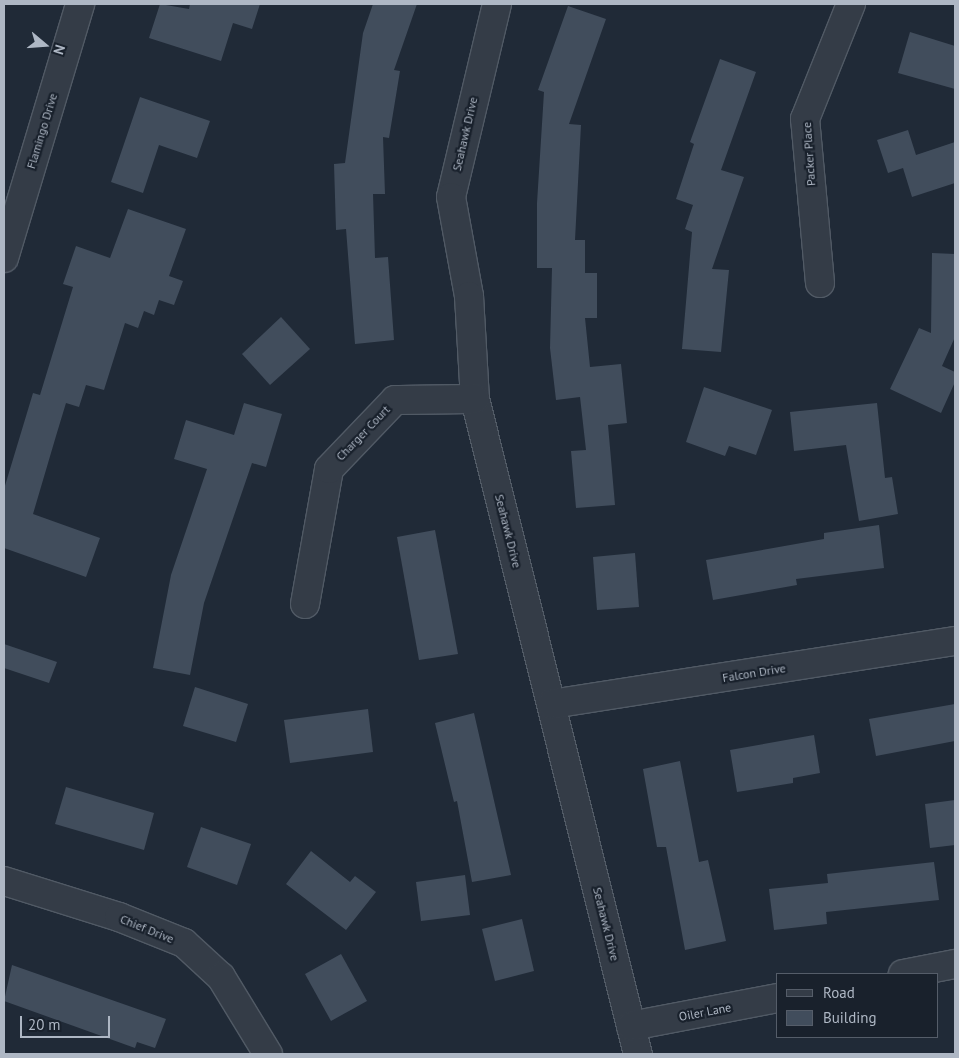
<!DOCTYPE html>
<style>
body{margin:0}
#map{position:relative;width:959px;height:1058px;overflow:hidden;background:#202a37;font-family:"PT Sans",sans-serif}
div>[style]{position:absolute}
.building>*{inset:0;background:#414d5c}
.roads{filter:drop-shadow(1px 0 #515a65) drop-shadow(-1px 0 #515a65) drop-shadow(0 1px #515a65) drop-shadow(0 -1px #515a65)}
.minor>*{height:28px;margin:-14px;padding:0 14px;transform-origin:14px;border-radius:14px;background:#343c47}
span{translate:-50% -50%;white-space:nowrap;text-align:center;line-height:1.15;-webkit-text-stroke:4.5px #19212c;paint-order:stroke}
.street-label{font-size:12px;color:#aeb7c4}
.frame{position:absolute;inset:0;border:5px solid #aeb7c4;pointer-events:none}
.legend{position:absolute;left:776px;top:973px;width:162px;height:65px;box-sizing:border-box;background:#19212c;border:1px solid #555d69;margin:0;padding:6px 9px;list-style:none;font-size:15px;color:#aeb7c4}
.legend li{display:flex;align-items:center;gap:10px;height:25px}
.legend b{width:25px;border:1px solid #555d69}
.north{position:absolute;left:20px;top:20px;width:50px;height:50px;-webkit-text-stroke:4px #19212c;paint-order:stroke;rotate:108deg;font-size:14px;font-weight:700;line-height:20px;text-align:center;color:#aeb7c4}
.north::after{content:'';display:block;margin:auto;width:18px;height:22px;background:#aeb7c4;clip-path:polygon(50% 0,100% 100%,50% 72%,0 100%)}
.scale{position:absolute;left:20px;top:1016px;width:90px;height:22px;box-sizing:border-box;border:2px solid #aeb7c4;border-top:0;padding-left:6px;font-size:15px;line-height:18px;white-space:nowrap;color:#aeb7c4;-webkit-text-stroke:4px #19212c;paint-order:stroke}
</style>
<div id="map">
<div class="building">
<div style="clip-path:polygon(160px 4px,189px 9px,190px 4px,260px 4px,252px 29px,233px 23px,221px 61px,149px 38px)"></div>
<div style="clip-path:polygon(373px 4px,417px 4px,394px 70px,400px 71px,389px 138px,383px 137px,385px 194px,373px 194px,375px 258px,388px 257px,394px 340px,355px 344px,346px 229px,336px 230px,334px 164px,345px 163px,363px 33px)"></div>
<div style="clip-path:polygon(568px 6px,606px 19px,569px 124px,581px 125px,575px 240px,585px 240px,585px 273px,597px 273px,597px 318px,585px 318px,590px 367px,621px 364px,627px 423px,608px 425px,615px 505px,576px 508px,571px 451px,586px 450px,580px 397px,556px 400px,550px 348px,552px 268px,537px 268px,537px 203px,544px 92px,538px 90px)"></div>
<div style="clip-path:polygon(910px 32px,955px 46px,955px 89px,898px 73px)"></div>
<div style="clip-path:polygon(720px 59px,756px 72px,721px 170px,744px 177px,712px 269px,729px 270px,721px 352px,682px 349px,692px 232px,685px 229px,693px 205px,676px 199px,694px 144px,690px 142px)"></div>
<div style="clip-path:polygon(140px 97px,210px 121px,197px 158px,159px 145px,143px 193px,111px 182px)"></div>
<div style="clip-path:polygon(908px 130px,916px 155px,955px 142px,955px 183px,912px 197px,903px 168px,888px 173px,877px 140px)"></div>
<div style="clip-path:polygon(128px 209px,186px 229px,169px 276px,183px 281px,174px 305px,159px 300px,154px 315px,144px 311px,138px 328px,125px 323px,104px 390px,86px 385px,79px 407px,66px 403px,56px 436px,33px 514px,100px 538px,86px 577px,4px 548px,4px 489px,33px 393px,40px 395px,73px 287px,63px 284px,76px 246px,110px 258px)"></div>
<div style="clip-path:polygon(932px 253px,955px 254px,955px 337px,942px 366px,955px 372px,955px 382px,941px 413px,890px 389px,919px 328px,931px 333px)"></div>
<div style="clip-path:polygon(281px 317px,310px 349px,270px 385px,242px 354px)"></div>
<div style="clip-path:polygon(704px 387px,772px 410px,756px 455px,729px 446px,725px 456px,686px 442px)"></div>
<div style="clip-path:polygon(244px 403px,282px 414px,266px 467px,252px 463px,204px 603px,190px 675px,153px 668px,171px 575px,207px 469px,174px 459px,186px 420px,234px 435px)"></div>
<div style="clip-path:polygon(877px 403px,885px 478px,892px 477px,898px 514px,859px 521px,846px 445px,794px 451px,790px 412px)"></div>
<div style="clip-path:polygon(879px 525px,884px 568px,796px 579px,797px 585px,713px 600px,706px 560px,824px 539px,824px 533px)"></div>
<div style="clip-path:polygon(435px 530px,458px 654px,419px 660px,397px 537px)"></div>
<div style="clip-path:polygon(635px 553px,639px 607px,597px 610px,593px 557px)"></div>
<div style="clip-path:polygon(4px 644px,57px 662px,49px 683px,4px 668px)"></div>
<div style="clip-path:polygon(195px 687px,248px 704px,236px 742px,183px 726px)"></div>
<div style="clip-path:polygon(955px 704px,955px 741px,876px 756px,869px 719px)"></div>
<div style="clip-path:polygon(368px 709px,373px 752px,290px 763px,284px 720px)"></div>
<div style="clip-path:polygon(474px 713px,511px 875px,472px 882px,457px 801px,454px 802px,435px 723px)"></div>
<div style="clip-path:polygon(814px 735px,820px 773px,793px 778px,793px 783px,737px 792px,730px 750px)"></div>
<div style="clip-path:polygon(680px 761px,699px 862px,708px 860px,726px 941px,685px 950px,666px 847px,657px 847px,643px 769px)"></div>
<div style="clip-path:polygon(66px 787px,154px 813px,144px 850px,55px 824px)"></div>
<div style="clip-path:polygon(955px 800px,955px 845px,930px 848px,925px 804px)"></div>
<div style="clip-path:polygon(201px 827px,251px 844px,237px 885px,187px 867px)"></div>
<div style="clip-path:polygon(311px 851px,350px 882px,355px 876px,376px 892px,346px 930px,286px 884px)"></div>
<div style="clip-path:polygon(934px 862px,939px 900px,826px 912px,827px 924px,774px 930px,769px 889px,828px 883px,827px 874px)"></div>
<div style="clip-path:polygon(465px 875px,470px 915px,421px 921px,416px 882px)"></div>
<div style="clip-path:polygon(522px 919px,534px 971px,495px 981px,482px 929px)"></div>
<div style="clip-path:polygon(341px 954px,367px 1001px,331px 1021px,305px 974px)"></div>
<div style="clip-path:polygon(12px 965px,166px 1019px,155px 1048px,137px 1042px,135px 1048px,4px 1001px)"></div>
</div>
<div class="roads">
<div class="minor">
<div style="left:497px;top:4px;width:198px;rotate:103.4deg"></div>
<div style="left:451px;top:197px;width:101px;rotate:79.7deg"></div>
<div style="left:469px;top:296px;width:103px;rotate:86.7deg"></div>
<div style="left:475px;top:399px;width:675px;rotate:76.03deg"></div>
<div style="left:4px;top:258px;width:265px;rotate:-73.3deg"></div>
<div style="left:820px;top:283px;width:165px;rotate:-95.2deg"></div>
<div style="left:805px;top:119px;width:124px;rotate:-68.2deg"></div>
<div style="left:305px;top:604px;width:137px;rotate:-79.9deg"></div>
<div style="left:329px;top:469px;width:95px;rotate:-46.3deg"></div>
<div style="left:395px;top:400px;width:80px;rotate:-0.7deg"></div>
<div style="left:552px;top:704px;width:408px;rotate:-8.9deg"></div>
<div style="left:4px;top:881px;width:121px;rotate:17.4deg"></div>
<div style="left:119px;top:917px;width:70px;rotate:21.8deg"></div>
<div style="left:184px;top:943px;width:50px;rotate:42.6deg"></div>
<div style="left:221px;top:977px;width:90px;rotate:58.6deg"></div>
<div style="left:903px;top:974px;width:53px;rotate:-10.9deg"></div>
<div style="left:631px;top:1026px;width:150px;rotate:-10.8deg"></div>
</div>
</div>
<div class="street-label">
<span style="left:42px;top:131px;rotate:-73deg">Flamingo Drive</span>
<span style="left:465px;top:134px;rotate:-77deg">Seahawk Drive</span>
<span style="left:809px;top:154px;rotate:-94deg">Packer Place</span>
<span style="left:363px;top:433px;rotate:-46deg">Charger Court</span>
<span style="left:508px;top:531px;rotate:76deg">Seahawk Drive</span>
<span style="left:754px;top:673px;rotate:-9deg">Falcon Drive</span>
<span style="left:606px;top:924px;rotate:76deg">Seahawk Drive</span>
<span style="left:147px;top:929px;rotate:22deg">Chief Drive</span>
<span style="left:705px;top:1012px;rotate:-11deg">Oiler Lane</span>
</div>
<div class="frame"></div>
<ul class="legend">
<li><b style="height:6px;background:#343c47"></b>Road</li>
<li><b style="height:14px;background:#414d5c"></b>Building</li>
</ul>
<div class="north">N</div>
<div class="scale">20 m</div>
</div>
